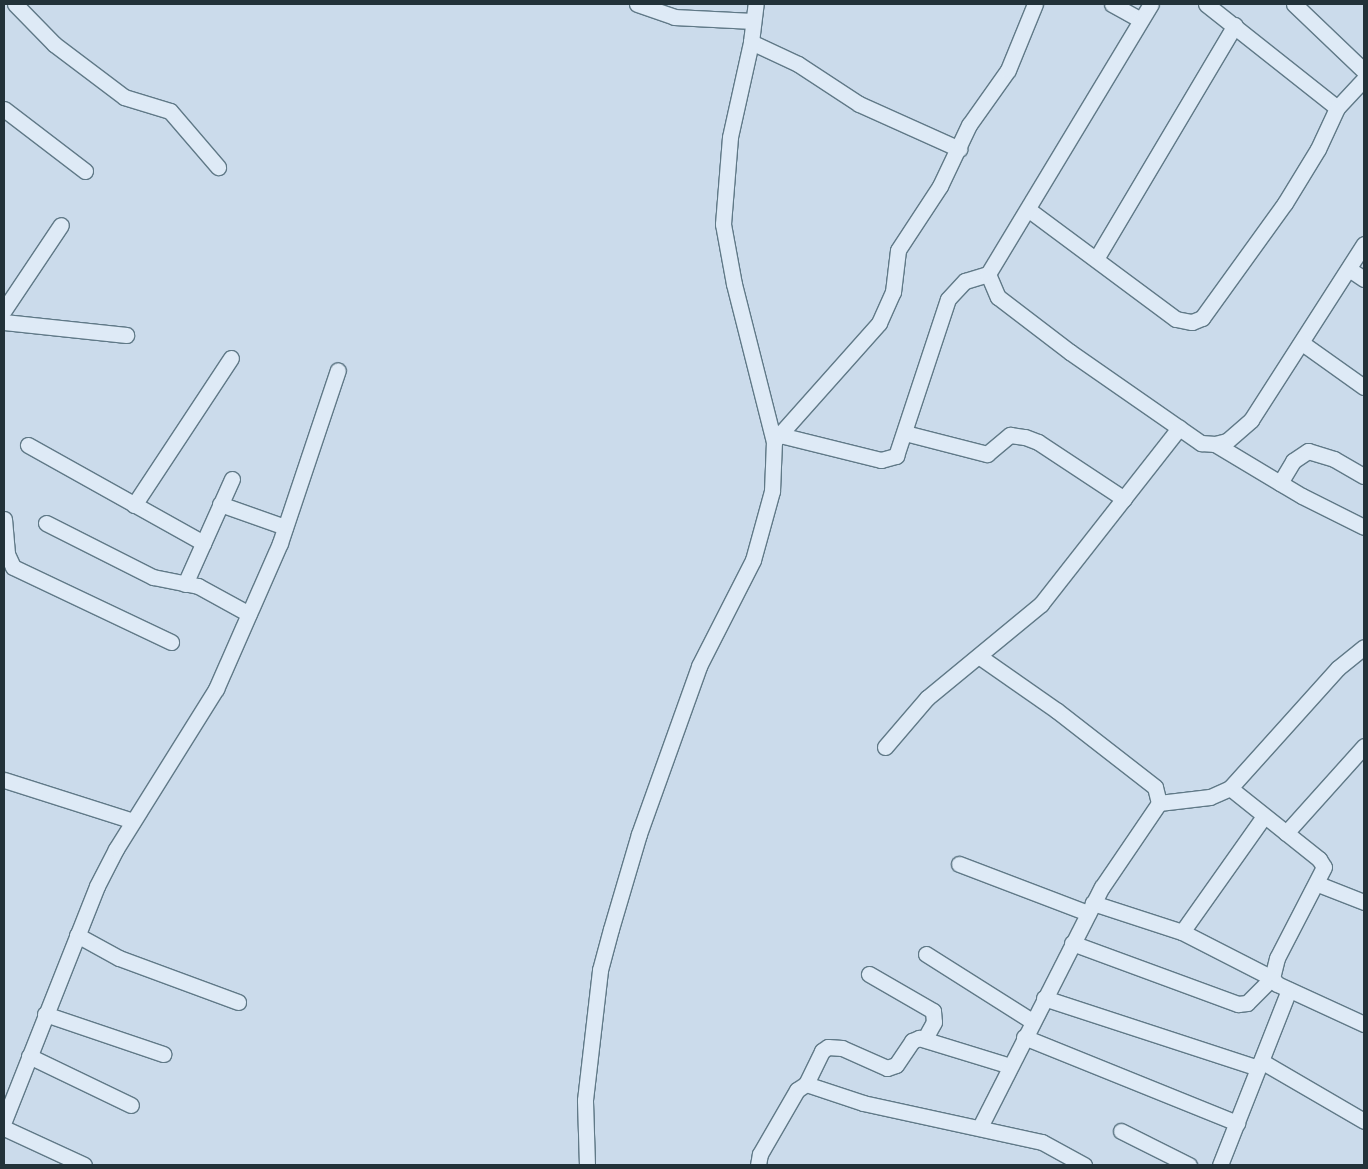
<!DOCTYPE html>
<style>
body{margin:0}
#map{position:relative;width:1368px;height:1169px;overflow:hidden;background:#cbdbeb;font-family:Georgia,serif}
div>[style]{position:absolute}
.roads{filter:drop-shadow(1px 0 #607987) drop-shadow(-1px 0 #607987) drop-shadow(0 1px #607987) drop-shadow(0 -1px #607987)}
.minor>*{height:15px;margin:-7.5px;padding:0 7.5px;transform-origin:7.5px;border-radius:7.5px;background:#deeaf6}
span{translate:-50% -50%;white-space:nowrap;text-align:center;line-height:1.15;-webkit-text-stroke:4px #dae6f3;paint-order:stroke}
.frame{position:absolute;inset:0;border:5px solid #223239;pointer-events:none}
</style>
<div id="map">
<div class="roads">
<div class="minor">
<div style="left:15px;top:4px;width:56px;rotate:45.7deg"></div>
<div style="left:54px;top:44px;width:88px;rotate:37.1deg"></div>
<div style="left:124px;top:97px;width:48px;rotate:16.9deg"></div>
<div style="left:170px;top:111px;width:74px;rotate:49.4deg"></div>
<div style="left:637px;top:4px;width:39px;rotate:19deg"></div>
<div style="left:674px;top:17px;width:79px;rotate:2.9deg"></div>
<div style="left:1112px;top:4px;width:31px;rotate:29deg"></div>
<div style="left:1206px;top:4px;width:167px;rotate:38.4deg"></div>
<div style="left:1294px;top:4px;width:97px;rotate:43.7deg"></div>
<div style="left:751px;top:42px;width:52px;rotate:25.1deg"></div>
<div style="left:798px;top:64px;width:73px;rotate:33.3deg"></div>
<div style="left:859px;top:104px;width:110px;rotate:24.2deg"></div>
<div style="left:4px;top:109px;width:102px;rotate:37.4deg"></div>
<div style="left:1029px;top:210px;width:183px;rotate:36.6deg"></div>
<div style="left:1176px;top:319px;width:16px;rotate:11deg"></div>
<div style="left:1192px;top:322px;width:11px;rotate:-22deg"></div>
<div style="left:1202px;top:318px;width:142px;rotate:-54.2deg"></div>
<div style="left:1285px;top:203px;width:63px;rotate:-58.6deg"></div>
<div style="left:1318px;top:149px;width:45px;rotate:-65.1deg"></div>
<div style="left:1337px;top:108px;width:40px;rotate:-47deg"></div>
<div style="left:1096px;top:259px;width:272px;rotate:-59.3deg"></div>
<div style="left:1349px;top:269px;width:18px;rotate:34deg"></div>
<div style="left:988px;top:274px;width:25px;rotate:67deg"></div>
<div style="left:998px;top:297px;width:91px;rotate:37.4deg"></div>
<div style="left:1070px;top:352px;width:160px;rotate:34.8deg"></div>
<div style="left:1201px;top:443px;width:14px;rotate:4deg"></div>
<div style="left:1215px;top:444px;width:12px;rotate:-14deg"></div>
<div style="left:1227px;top:441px;width:32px;rotate:-41deg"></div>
<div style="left:1251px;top:420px;width:209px;rotate:-57.3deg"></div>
<div style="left:4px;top:310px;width:102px;rotate:-56.2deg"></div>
<div style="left:4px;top:322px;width:123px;rotate:6.1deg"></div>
<div style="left:1302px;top:343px;width:76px;rotate:35.4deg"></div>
<div style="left:905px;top:433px;width:85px;rotate:14.4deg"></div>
<div style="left:987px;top:454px;width:30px;rotate:-40deg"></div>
<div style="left:1010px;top:435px;width:15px;rotate:8deg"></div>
<div style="left:1025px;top:437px;width:14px;rotate:21deg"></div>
<div style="left:1038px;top:442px;width:103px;rotate:33.5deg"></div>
<div style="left:780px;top:435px;width:104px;rotate:13.9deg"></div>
<div style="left:881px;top:460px;width:16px;rotate:-15deg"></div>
<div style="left:896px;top:456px;width:165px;rotate:-71.7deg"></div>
<div style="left:948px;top:299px;width:25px;rotate:-47deg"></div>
<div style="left:965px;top:281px;width:24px;rotate:-17deg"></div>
<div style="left:988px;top:274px;width:315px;rotate:-58.9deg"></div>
<div style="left:774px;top:441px;width:158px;rotate:-48.3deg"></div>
<div style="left:879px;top:323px;width:34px;rotate:-66deg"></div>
<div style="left:893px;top:292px;width:42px;rotate:-83.2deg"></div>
<div style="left:898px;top:250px;width:77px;rotate:-56.7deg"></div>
<div style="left:940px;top:186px;width:68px;rotate:-64.6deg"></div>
<div style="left:969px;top:125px;width:67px;rotate:-54.7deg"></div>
<div style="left:1008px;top:70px;width:71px;rotate:-67.8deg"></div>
<div style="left:1215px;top:444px;width:101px;rotate:30.9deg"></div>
<div style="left:1302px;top:496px;width:69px;rotate:26.6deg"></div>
<div style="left:28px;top:445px;width:201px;rotate:29.2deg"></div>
<div style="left:1280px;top:483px;width:26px;rotate:-59deg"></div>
<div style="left:1293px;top:461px;width:18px;rotate:-34deg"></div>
<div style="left:1308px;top:451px;width:27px;rotate:17deg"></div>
<div style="left:1334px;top:459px;width:34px;rotate:30deg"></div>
<div style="left:220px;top:504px;width:69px;rotate:19.5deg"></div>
<div style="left:134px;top:505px;width:176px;rotate:-56.6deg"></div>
<div style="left:4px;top:519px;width:35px;rotate:85deg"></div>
<div style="left:7px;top:554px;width:14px;rotate:65deg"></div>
<div style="left:13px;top:567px;width:175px;rotate:25.4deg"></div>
<div style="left:46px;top:523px;width:120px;rotate:26.8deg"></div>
<div style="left:153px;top:577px;width:46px;rotate:11.3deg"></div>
<div style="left:198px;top:586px;width:58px;rotate:28.8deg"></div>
<div style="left:185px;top:584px;width:115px;rotate:-65.9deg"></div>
<div style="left:885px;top:747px;width:65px;rotate:-49.4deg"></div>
<div style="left:927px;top:698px;width:148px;rotate:-39.5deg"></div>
<div style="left:1041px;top:604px;width:224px;rotate:-51.9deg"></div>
<div style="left:4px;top:780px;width:135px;rotate:17.6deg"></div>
<div style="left:1230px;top:788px;width:114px;rotate:38.6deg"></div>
<div style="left:1319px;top:859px;width:9px;rotate:58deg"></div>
<div style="left:1324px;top:867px;width:102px;rotate:117.3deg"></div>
<div style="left:1277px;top:958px;width:21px;rotate:104deg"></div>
<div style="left:1272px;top:978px;width:8px;rotate:50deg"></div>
<div style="left:1277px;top:984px;width:96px;rotate:24.7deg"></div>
<div style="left:1159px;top:803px;width:51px;rotate:-6.7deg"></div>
<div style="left:1210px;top:797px;width:22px;rotate:-24deg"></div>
<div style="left:1230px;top:788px;width:161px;rotate:-48deg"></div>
<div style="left:1338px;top:668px;width:33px;rotate:-39deg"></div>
<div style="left:1286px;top:833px;width:117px;rotate:-48.1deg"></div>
<div style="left:959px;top:864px;width:138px;rotate:20.8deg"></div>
<div style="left:1318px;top:884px;width:49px;rotate:21.4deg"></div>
<div style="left:1182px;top:932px;width:142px;rotate:-54.7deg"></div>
<div style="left:77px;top:935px;width:48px;rotate:28.7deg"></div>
<div style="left:119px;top:958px;width:127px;rotate:20.3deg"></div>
<div style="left:1072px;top:943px;width:177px;rotate:20.2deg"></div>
<div style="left:1238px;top:1004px;width:9px;rotate:-6deg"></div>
<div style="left:1247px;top:1003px;width:35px;rotate:-45deg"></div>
<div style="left:1272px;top:978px;width:101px;rotate:-152.9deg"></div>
<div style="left:1182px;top:932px;width:94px;rotate:-162deg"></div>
<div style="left:926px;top:954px;width:125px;rotate:32.3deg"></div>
<div style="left:869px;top:974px;width:74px;rotate:30deg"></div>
<div style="left:933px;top:1011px;width:11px;rotate:85deg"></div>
<div style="left:934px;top:1022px;width:18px;rotate:119deg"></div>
<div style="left:1044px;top:998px;width:225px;rotate:18.1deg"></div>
<div style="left:45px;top:1014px;width:125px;rotate:18.7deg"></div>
<div style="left:1024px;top:1037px;width:230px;rotate:22deg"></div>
<div style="left:29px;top:1056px;width:113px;rotate:25.7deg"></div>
<div style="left:1261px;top:1061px;width:119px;rotate:30.2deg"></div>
<div style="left:806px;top:1084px;width:37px;rotate:-64deg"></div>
<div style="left:822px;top:1051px;width:7px;rotate:-34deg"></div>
<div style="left:828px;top:1047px;width:14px;rotate:4deg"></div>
<div style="left:842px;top:1048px;width:49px;rotate:24deg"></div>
<div style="left:887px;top:1068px;width:9px;rotate:-18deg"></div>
<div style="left:896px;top:1065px;width:29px;rotate:-56deg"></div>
<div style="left:912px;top:1041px;width:8px;rotate:-23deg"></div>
<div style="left:919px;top:1038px;width:95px;rotate:17.1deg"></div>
<div style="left:4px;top:1121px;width:253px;rotate:-68.4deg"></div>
<div style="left:97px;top:886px;width:42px;rotate:-62.8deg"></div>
<div style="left:116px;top:849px;width:189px;rotate:-58deg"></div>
<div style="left:216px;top:689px;width:159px;rotate:-66.3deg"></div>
<div style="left:280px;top:543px;width:182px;rotate:-71.5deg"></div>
<div style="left:980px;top:1127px;width:269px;rotate:-63.1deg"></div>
<div style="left:1102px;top:887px;width:102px;rotate:-55.8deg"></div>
<div style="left:1159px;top:803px;width:16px;rotate:-104deg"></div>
<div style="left:1155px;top:787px;width:125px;rotate:-142.1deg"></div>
<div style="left:1056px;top:710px;width:93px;rotate:-145.1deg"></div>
<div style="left:4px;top:1128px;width:88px;rotate:24.8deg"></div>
<div style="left:1121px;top:1131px;width:76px;rotate:26.6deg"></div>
<div style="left:587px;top:1165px;width:65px;rotate:-91.8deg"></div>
<div style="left:585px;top:1100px;width:131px;rotate:-83.4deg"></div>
<div style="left:600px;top:970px;width:42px;rotate:-75deg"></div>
<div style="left:611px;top:929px;width:99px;rotate:-73.6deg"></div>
<div style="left:639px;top:834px;width:178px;rotate:-70.3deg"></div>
<div style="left:699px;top:666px;width:119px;rotate:-63deg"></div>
<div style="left:753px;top:560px;width:72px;rotate:-74.6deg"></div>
<div style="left:772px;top:491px;width:49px;rotate:-87.7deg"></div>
<div style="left:774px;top:442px;width:163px;rotate:-104.2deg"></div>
<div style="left:734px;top:284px;width:61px;rotate:-100.4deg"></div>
<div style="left:723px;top:224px;width:87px;rotate:-85.4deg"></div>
<div style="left:730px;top:137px;width:97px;rotate:-77.5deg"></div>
<div style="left:751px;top:42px;width:38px;rotate:-83deg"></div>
<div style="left:758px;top:1165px;width:11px;rotate:-80deg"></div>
<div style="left:760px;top:1154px;width:74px;rotate:-60deg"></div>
<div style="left:797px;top:1090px;width:11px;rotate:-34deg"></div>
<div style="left:806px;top:1084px;width:60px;rotate:18.4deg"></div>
<div style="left:863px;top:1103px;width:183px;rotate:12.3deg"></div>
<div style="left:1042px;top:1142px;width:48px;rotate:28.7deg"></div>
<div style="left:1220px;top:1165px;width:188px;rotate:-68.5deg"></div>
</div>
</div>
<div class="frame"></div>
</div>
